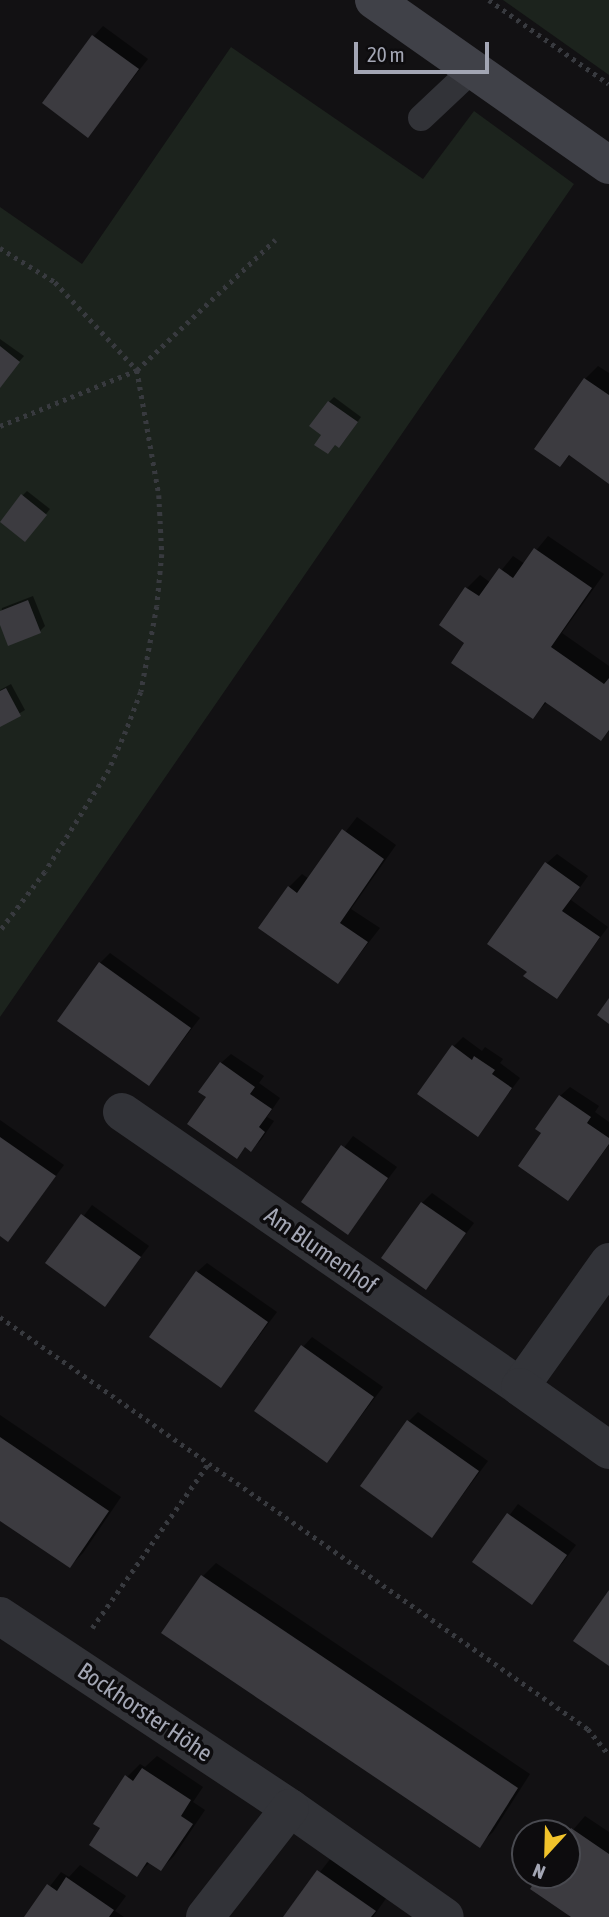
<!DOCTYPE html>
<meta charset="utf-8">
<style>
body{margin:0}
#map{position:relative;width:609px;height:1917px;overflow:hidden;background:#121113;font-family:"Asap Condensed",sans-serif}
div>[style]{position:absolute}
.green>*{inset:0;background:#1c231d}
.shadow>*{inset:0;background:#0007}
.building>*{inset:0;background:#3c3b40}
.path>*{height:4.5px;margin-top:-2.25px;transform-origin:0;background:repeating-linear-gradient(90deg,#383a3f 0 3.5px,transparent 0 8.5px)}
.service>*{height:26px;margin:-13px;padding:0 13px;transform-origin:13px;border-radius:13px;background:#323338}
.minor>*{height:38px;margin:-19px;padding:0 19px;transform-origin:19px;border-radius:19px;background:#323338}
.secondary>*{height:38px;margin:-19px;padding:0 19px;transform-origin:19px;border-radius:19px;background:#404148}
span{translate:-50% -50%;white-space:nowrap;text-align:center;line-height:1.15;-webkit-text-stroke:7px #0d0c0e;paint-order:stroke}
.street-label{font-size:24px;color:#a3a6b4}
.north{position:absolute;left:511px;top:1819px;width:70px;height:70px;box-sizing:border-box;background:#0d0c0e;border:2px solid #494a50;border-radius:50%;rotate:202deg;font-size:19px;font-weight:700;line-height:28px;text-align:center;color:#a3a6b4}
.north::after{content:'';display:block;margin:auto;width:24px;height:32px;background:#f1c32b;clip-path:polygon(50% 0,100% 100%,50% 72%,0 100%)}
.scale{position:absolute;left:354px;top:42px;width:135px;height:32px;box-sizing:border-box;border:4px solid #a3a6b4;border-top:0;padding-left:9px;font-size:21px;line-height:24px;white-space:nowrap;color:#a3a6b4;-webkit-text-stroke:5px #0d0c0e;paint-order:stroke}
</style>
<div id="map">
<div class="green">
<div style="clip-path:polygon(503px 0,609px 0,609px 75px)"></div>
<div style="clip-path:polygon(231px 47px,423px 179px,474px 111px,574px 184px,0 1017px,0 207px,82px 264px)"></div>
</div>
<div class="shadow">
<div style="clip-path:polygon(103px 26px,148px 59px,88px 135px,94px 36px)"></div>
<div style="clip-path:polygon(0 339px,24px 356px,0 384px)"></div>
<div style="clip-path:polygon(598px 366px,609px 373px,609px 481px,571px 454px,560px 465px,536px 449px,585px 379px)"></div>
<div style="clip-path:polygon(334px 397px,361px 417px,344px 441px,336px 443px,324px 435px,329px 402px)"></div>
<div style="clip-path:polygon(27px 491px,50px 509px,30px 534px,22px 496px)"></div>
<div style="clip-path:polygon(548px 536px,604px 574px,562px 633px,609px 666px,609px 731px,601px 739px,547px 702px,532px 717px,467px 643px,467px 588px,480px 575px,491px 583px,513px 556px,525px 564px)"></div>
<div style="clip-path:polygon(33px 596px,45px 626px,40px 631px,0 620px,2px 608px)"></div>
<div style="clip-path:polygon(11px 684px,25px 710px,0 725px,0 690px)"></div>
<div style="clip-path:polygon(357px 817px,396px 845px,351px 909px,380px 928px,338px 982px,289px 887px,302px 874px,309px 879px)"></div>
<div style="clip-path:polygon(557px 854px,588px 876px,571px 900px,608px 927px,556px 997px,529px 971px,547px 863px)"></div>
<div style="clip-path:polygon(110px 953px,200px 1018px,149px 1084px,100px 963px)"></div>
<div style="clip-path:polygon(463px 1037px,482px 1051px,485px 1047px,503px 1059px,500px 1063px,520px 1078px,477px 1135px,453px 1047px)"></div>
<div style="clip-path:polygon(231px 1054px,264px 1076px,259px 1083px,280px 1098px,267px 1117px,274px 1121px,261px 1140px,251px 1150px,246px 1146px,236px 1156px,208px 1096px,221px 1063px)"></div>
<div style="clip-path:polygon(570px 1087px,599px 1106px,595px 1112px,609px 1122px,609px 1145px,568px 1199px,543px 1133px,560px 1096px)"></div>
<div style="clip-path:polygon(0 1120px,64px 1165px,8px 1240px,0 1234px)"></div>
<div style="clip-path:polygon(353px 1136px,397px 1167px,347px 1233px,303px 1201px)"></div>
<div style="clip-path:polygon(432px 1193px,474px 1223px,425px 1288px,422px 1203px)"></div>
<div style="clip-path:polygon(92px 1205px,149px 1246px,105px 1304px,48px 1263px)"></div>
<div style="clip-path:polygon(207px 1263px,277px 1312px,221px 1386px,197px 1272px)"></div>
<div style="clip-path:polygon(312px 1337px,383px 1387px,327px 1461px,303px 1347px)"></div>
<div style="clip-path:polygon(418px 1412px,488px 1461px,432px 1536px,408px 1422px)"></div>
<div style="clip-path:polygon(0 1415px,121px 1497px,83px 1553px,70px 1566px,0 1519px)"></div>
<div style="clip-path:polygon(518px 1504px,576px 1545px,532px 1603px,474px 1562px)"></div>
<div style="clip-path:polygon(216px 1563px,530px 1774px,493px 1832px,479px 1845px,164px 1633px,203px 1576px)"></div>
<div style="clip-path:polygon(157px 1756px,203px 1787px,193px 1802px,205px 1810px,174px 1856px,161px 1869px,150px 1862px,137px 1875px,103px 1828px,127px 1777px,140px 1764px,145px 1767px)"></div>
<div style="clip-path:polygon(585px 1816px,609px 1832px,609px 1917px,575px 1917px,541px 1875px,567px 1875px,567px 1837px)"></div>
<div style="clip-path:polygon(331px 1858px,387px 1897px,373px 1917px,285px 1917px)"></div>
<div style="clip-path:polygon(80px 1865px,126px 1896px,115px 1911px,124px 1917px,26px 1917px,61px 1872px,69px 1877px)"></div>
</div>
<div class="building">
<div style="clip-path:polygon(92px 35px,139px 69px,88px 138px,42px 103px)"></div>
<div style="clip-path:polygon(0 346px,20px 362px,0 388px)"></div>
<div style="clip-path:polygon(584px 378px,609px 395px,609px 484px,569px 455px,560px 467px,534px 449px)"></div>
<div style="clip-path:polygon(328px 401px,358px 422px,339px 448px,335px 445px,328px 454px,314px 445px,321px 435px,309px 426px)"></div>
<div style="clip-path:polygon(21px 494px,47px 515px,25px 542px,0 522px)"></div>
<div style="clip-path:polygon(534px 548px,592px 588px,551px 647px,604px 684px,609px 678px,609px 730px,601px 741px,545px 702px,533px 719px,451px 663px,464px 643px,439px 625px,465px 587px,479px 596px,499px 568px,513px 578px)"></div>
<div style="clip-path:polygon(28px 600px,41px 633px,8px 646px,0 625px,0 611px)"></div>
<div style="clip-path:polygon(6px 688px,21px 716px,0 727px,0 691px)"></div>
<div style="clip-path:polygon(342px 829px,384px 859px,340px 923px,368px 942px,338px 984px,258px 928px,288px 886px,297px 893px)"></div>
<div style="clip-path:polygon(545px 862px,580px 887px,562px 911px,600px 937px,557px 999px,523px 976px,527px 972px,487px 944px)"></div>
<div style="clip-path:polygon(99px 962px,191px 1028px,149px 1086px,57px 1021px)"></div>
<div style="clip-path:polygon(609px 998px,609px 1024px,597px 1015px)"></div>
<div style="clip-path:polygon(452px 1045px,472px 1060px,474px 1056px,495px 1070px,492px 1074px,512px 1088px,478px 1137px,417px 1094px)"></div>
<div style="clip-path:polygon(220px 1062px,255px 1087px,250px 1094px,272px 1109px,259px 1127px,265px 1132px,251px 1152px,245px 1147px,237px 1159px,187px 1124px,206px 1097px,198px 1092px)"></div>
<div style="clip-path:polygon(559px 1095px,591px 1117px,587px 1123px,609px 1138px,609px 1144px,568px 1201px,518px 1166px,541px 1133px,535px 1129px)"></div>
<div style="clip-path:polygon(0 1137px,56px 1176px,8px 1242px,0 1236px)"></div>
<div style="clip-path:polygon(341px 1145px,388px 1178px,348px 1235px,301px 1202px)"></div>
<div style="clip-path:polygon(421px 1202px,466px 1233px,426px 1290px,381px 1258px)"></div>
<div style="clip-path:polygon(81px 1214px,141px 1257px,105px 1307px,45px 1263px)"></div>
<div style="clip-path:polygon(196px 1271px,268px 1322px,221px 1388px,149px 1337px)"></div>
<div style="clip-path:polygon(301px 1345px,374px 1397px,327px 1463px,254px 1411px)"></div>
<div style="clip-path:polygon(407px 1420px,479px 1471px,432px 1538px,360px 1486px)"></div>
<div style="clip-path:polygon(0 1437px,109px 1511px,70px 1568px,0 1521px)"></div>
<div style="clip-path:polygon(507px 1513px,567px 1555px,532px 1605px,472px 1562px)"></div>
<div style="clip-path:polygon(201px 1575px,518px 1788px,480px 1848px,161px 1633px)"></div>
<div style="clip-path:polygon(609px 1590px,609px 1666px,573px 1641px)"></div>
<div style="clip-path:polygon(142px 1768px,191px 1800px,181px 1816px,193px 1824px,161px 1871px,147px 1862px,137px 1877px,89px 1845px,100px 1828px,93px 1824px,125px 1775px,133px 1781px)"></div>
<div style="clip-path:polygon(571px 1828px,609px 1854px,609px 1917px,571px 1917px,530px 1889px,539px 1875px,567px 1875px,567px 1834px)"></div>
<div style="clip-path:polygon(317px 1870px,376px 1911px,371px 1917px,283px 1917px)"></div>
<div style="clip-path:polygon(66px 1877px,114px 1910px,109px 1917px,24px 1917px,47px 1884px,57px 1891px)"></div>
</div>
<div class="path">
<div style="left:489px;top:0;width:146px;rotate:35deg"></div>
<div style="left:0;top:248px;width:65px;rotate:31.7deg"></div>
<div style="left:55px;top:282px;width:120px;rotate:47deg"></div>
<div style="left:137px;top:370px;width:127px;rotate:80deg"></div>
<div style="left:159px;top:495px;width:59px;rotate:87.1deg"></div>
<div style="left:162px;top:554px;width:52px;rotate:95.5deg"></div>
<div style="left:157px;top:606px;width:87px;rotate:100.5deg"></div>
<div style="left:141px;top:692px;width:42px;rotate:111deg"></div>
<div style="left:126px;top:731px;width:43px;rotate:113.6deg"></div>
<div style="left:109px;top:770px;width:120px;rotate:122.1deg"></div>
<div style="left:45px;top:872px;width:74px;rotate:127.3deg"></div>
<div style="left:0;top:426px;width:148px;rotate:-22.2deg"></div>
<div style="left:137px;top:370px;width:190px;rotate:-43.3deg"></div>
<div style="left:0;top:1317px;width:718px;rotate:35.02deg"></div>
<div style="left:588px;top:1729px;width:33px;rotate:51deg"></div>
<div style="left:92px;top:1628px;width:202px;rotate:-54.7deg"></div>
</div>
<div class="service">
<div style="left:421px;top:118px;width:70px;rotate:-43.3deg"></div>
</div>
<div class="minor">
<div style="left:122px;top:1112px;width:484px;rotate:34.6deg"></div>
<div style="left:609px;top:1262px;width:153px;rotate:125.5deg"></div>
<div style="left:520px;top:1387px;width:109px;rotate:35.3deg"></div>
<div style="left:0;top:1616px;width:348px;rotate:33.5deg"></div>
<div style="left:290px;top:1808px;width:189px;rotate:35.1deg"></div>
<div style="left:205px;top:1917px;width:138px;rotate:-52.1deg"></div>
</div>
<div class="secondary">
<div style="left:374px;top:0;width:287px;rotate:35.1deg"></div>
</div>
<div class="street-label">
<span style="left:321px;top:1250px;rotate:35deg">Am Blumenhof</span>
<span style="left:145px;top:1712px;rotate:34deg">Bockhorster Höhe</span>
</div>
<div class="north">N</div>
<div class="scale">20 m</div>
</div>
